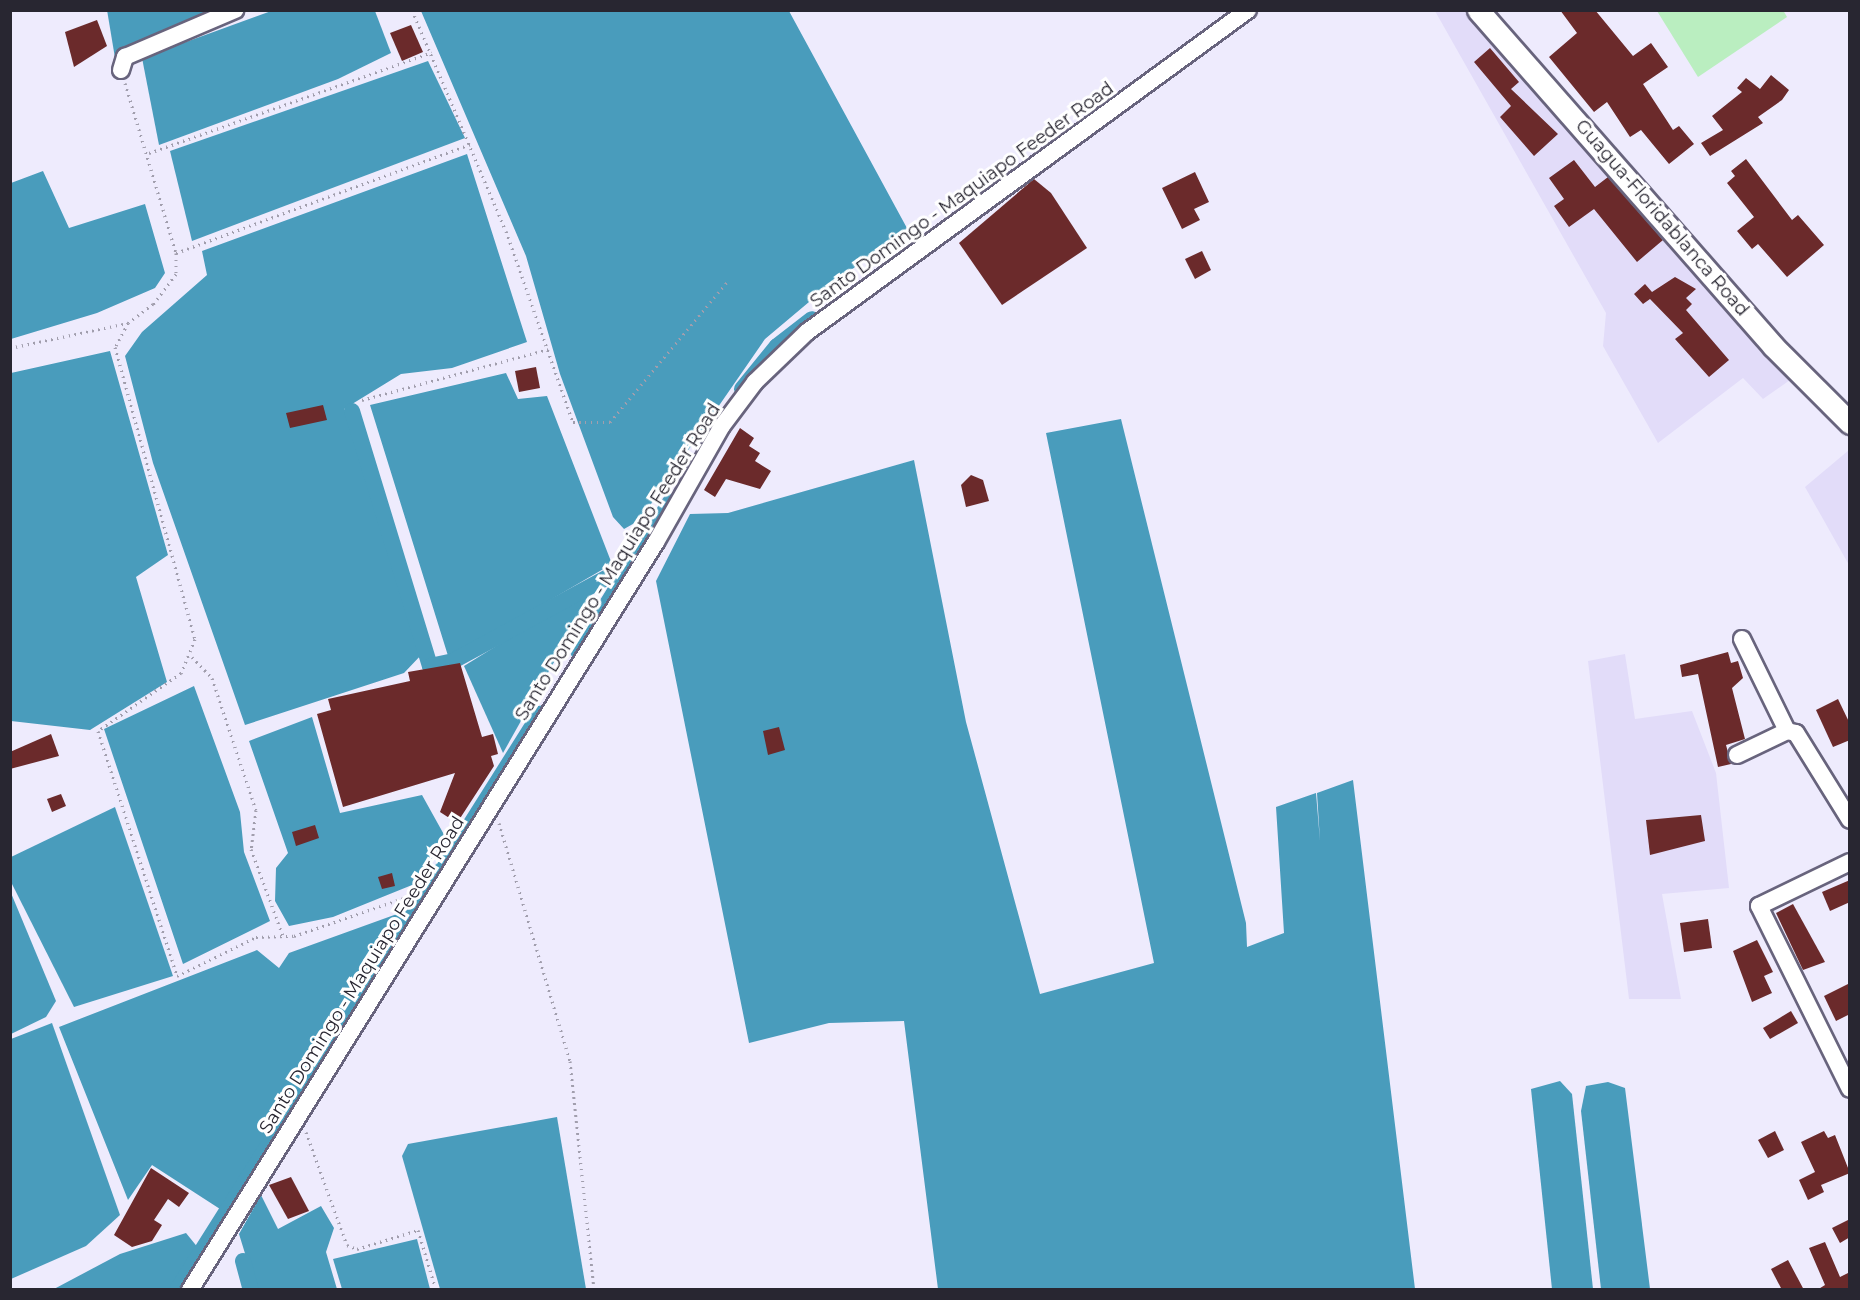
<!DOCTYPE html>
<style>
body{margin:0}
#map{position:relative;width:1860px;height:1300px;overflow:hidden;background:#eeebfd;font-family:Montserrat,sans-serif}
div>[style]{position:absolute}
.built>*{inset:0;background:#e2dcf9}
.green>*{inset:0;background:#baeec0}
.water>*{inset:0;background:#499cbc}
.canal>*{height:16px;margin:-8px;padding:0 8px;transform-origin:8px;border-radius:8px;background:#499cbc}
.building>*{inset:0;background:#6b2a2b}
.path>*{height:3px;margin-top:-1.5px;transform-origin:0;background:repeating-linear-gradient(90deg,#a19ead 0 1.5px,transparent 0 6px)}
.roads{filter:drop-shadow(2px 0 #68647d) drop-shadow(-2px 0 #68647d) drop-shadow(0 2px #68647d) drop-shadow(0 -2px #68647d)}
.minor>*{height:16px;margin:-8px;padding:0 8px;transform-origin:8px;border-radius:8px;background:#fff}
.major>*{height:21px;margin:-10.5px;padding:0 10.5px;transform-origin:10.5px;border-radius:10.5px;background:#fff}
span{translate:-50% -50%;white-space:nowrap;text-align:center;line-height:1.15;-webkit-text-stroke:6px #fff;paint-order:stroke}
.street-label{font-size:18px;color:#282631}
.frame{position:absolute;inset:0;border:12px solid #282631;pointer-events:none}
</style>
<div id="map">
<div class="built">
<div style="clip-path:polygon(1435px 11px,1464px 11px,1790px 380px,1763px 399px,1743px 378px,1658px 443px,1603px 346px,1606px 313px)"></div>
<div style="clip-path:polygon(1849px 450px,1849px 565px,1805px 487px)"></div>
<div style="clip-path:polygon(1625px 654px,1635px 719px,1692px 711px,1716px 773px,1729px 888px,1662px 894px,1681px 999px,1629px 999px,1588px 661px)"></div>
</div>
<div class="green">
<div style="clip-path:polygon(1783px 10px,1787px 17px,1698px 77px,1657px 11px)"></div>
</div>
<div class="water">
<div style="clip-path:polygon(107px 10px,228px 11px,115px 58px)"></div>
<div style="clip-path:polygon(274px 10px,375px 11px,391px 53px,338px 79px,159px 145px,142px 58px)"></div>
<div style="clip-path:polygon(421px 11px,789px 11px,908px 230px,828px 286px,765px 339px,640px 520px,624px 529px,613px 517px,560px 374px,526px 256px)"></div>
<div style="clip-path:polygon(428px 61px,465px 138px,192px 241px,170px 151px)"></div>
<div style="clip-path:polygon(467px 154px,527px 342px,452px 368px,401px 374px,344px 409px,423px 653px,404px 673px,245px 725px,153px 463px,125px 356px,142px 332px,207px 275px,202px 251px)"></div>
<div style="clip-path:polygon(43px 171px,69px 228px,145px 204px,165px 273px,155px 288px,97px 313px,11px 339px,11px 183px)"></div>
<div style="clip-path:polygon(110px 351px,168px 555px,136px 577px,167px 682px,90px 730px,11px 721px,11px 373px)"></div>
<div style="clip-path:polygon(506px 373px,518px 399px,547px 396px,612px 564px,449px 659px,370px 405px)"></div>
<div style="clip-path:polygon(1121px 419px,1246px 923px,1247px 947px,1284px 933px,1276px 807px,1316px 793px,1320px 841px,1317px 793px,1353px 780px,1415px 1289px,938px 1289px,904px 1021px,829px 1023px,749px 1043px,656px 581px,690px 514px,728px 513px,914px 460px,966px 722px,1040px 994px,1154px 963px,1046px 433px)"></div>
<div style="clip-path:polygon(599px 582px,503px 753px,464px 666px)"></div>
<div style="clip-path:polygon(194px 686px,240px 812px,244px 852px,270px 921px,183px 964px,104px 729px)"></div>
<div style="clip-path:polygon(312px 717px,340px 813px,422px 795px,447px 840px,417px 883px,333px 917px,289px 926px,275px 901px,276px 868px,288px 853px,249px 741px)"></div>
<div style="clip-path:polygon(115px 807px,173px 976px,74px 1007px,11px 882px,11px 857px)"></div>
<div style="clip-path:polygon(11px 893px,56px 1001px,46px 1017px,11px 1034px)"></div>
<div style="clip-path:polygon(408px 910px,220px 1209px,152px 1165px,128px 1200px,59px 1027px,257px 950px,279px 968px,289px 953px)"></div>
<div style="clip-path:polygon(52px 1023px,120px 1215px,86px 1246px,11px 1279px,11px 1039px)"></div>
<div style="clip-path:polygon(1560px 1081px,1572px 1094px,1593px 1289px,1552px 1289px,1531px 1089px)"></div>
<div style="clip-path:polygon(1608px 1082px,1625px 1088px,1650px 1289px,1601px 1289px,1581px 1111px,1586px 1086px)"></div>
<div style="clip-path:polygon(557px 1117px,586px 1289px,440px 1289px,402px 1156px,408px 1144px)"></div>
<div style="clip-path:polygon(261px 1195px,278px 1229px,321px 1206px,334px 1228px,326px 1252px,337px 1289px,256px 1289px,239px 1234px)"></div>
<div style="clip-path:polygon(186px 1233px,199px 1249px,172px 1289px,54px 1289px,120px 1254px)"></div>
<div style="clip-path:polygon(417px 1239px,430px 1289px,342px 1289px,333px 1259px)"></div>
</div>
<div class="canal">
<div style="left:742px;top:389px;width:55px;rotate:-50.9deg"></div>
<div style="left:777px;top:346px;width:44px;rotate:-37.6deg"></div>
<div style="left:352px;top:411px;width:267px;rotate:73deg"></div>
<div style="left:430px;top:666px;width:24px;rotate:-12deg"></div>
<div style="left:453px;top:661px;width:204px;rotate:-28.5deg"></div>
<div style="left:578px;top:651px;width:175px;rotate:-58.3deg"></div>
<div style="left:243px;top:1261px;width:30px;rotate:75deg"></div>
<div style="left:177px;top:1290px;width:681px;rotate:-57.78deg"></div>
</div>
<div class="building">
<div style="clip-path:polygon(1560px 10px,1595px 10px,1633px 56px,1651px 43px,1668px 67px,1643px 84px,1673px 130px,1679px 126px,1694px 144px,1669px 164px,1641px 130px,1630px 137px,1607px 102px,1594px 112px,1549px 57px,1577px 33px)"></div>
<div style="clip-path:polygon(97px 20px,107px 46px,74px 67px,65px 32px)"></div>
<div style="clip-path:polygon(411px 25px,423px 52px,402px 61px,390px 33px)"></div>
<div style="clip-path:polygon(1490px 48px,1519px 82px,1511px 89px,1558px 134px,1534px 156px,1500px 117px,1511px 106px,1474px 62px)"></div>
<div style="clip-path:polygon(1771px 75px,1789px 90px,1782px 100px,1758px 117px,1763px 123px,1710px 156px,1701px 143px,1723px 130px,1712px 116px,1742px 92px,1737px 88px,1746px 78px,1760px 89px)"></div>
<div style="clip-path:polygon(1746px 159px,1792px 220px,1798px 215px,1824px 245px,1787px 277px,1758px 244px,1752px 249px,1737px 231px,1754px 217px,1727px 183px,1735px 176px,1731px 171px)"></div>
<div style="clip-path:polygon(1574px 160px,1595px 187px,1608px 177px,1663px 240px,1637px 262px,1594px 209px,1569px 227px,1554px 206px,1564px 199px,1549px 178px)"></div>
<div style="clip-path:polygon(1195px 172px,1209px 202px,1194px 209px,1200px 220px,1182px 229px,1162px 188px)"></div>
<div style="clip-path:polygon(1034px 179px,1051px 193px,1087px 248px,1002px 305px,959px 243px)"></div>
<div style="clip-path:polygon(1202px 251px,1211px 270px,1195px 279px,1185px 259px)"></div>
<div style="clip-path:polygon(1675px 277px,1696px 289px,1686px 298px,1692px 304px,1686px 310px,1729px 360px,1709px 377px,1675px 339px,1683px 333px,1650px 299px,1643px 304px,1634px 294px,1645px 284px,1652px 292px)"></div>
<div style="clip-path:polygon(536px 367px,540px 388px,519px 392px,515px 371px)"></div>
<div style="clip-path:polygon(323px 405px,327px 420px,290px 428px,286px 413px)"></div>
<div style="clip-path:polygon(740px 428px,754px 438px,749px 446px,760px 453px,755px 461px,771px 471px,760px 489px,726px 479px,715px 497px,704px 490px)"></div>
<div style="clip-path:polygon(971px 475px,983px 480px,989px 501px,966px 507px,961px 485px)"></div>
<div style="clip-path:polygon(1728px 652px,1731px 663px,1738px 661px,1743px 678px,1732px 688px,1745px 739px,1726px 745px,1731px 764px,1718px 767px,1698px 674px,1682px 677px,1680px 665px)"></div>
<div style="clip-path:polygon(460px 663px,482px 737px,493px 734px,498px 754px,491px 756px,494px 766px,457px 823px,440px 812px,455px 773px,343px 807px,317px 714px,331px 710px,328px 699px,410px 681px,408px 672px)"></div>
<div style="clip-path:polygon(1838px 699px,1850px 724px,1850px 740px,1833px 747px,1816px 710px)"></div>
<div style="clip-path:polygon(779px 727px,785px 750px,768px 755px,763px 731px)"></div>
<div style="clip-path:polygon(51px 734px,59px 756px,10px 769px,10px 752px)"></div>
<div style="clip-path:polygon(61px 794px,66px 806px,52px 812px,47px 799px)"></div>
<div style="clip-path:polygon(1701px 815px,1705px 841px,1650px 855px,1646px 820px)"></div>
<div style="clip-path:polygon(315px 825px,319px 838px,296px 846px,292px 832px)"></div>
<div style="clip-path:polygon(392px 873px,395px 886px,382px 889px,378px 877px)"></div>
<div style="clip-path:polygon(1850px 880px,1850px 902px,1830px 911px,1822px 892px)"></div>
<div style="clip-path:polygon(1793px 904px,1825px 962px,1803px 970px,1776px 913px)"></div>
<div style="clip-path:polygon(1708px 919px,1712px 948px,1684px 952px,1680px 923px)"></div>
<div style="clip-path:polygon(1757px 940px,1773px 972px,1764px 976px,1772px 993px,1752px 1002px,1733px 951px)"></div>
<div style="clip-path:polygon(1850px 983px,1850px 1014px,1836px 1021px,1824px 996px)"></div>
<div style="clip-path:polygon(1791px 1011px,1798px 1023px,1770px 1039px,1763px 1028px)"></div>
<div style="clip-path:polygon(1775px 1131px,1784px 1150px,1768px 1158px,1758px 1140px)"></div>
<div style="clip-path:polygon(1824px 1131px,1828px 1138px,1835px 1135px,1850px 1173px,1821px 1185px,1824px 1192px,1808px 1200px,1799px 1180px,1815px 1172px,1801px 1142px)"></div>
<div style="clip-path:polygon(151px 1168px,189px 1193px,179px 1207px,168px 1199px,154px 1220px,162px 1225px,152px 1241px,132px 1247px,114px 1235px)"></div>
<div style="clip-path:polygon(291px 1177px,309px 1211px,288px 1219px,269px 1185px)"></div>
<div style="clip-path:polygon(1850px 1219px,1850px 1237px,1840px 1243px,1832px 1228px)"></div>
<div style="clip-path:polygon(1825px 1242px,1840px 1277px,1850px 1272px,1850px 1290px,1817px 1290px,1825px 1285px,1809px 1248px)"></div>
<div style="clip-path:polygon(1788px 1260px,1804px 1290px,1782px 1290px,1771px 1269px)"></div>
</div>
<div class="path">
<div style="left:412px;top:10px;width:240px;rotate:67deg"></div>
<div style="left:506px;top:231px;width:202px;rotate:70.7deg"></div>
<div style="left:573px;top:422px;width:37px"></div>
<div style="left:610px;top:422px;width:184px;rotate:-50.1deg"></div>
<div style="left:125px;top:83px;width:177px;rotate:73.3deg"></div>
<div style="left:176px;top:253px;width:21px;rotate:90deg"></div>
<div style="left:176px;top:274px;width:38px;rotate:127deg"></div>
<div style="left:153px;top:304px;width:31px;rotate:143deg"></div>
<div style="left:128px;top:323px;width:27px;rotate:118deg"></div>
<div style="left:115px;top:347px;width:303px;rotate:74.7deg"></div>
<div style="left:195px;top:639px;width:37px;rotate:112deg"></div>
<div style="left:181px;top:673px;width:101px;rotate:145.1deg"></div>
<div style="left:98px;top:731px;width:257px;rotate:72.1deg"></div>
<div style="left:177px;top:976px;width:88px;rotate:-26.3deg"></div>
<div style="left:256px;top:937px;width:38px;rotate:-2deg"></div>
<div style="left:294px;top:936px;width:131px;rotate:-19.1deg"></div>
<div style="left:149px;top:153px;width:300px;rotate:-19.6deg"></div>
<div style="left:176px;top:253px;width:314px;rotate:-20.3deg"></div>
<div style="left:10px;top:348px;width:121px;rotate:-12deg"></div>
<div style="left:362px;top:400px;width:193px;rotate:-15.3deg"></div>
<div style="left:192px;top:657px;width:29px;rotate:46deg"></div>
<div style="left:212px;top:678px;width:139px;rotate:71.6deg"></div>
<div style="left:256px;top:810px;width:39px;rotate:97deg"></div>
<div style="left:251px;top:849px;width:93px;rotate:69.8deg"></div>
<div style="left:499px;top:823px;width:248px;rotate:73.4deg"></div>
<div style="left:570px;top:1061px;width:230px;rotate:84deg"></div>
<div style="left:306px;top:1132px;width:120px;rotate:70.1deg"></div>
<div style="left:347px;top:1245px;width:11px;rotate:22deg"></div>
<div style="left:357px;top:1249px;width:64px;rotate:-17.3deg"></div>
<div style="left:418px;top:1230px;width:63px;rotate:73.3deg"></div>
</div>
<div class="roads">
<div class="minor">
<div style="left:121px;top:70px;width:14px;rotate:-73deg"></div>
<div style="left:125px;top:57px;width:120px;rotate:-23.1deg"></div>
<div style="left:1742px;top:639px;width:102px;rotate:63.9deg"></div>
<div style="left:1737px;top:755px;width:55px;rotate:-25.6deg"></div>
<div style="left:1787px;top:731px;width:9px;rotate:13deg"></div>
<div style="left:1796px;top:733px;width:102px;rotate:58.2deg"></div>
<div style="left:1850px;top:862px;width:101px;rotate:154.2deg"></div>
<div style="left:1759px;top:906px;width:204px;rotate:63.6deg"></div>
<div style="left:190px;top:1290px;width:881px;rotate:-58.08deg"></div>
<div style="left:656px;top:542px;width:133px;rotate:-60.4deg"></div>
<div style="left:722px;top:426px;width:55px;rotate:-53.1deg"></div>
<div style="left:755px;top:382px;width:72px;rotate:-43.9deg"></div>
<div style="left:807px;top:332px;width:546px;rotate:-36.14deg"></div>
</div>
<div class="major">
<div style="left:1478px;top:10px;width:447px;rotate:48.7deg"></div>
<div style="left:1773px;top:346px;width:109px;rotate:45deg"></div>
</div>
</div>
<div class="street-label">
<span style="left:962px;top:195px;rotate:-36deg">Santo Domingo - Maquiapo Feeder Road</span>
<span style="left:1662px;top:218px;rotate:49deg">Guagua-Floridablanca Road</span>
<span style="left:618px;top:562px;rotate:-58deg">Santo Domingo - Maquiapo Feeder Road</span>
<span style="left:362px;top:975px;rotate:-58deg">Santo Domingo - Maquiapo Feeder Road</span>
</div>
<div class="frame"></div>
</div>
